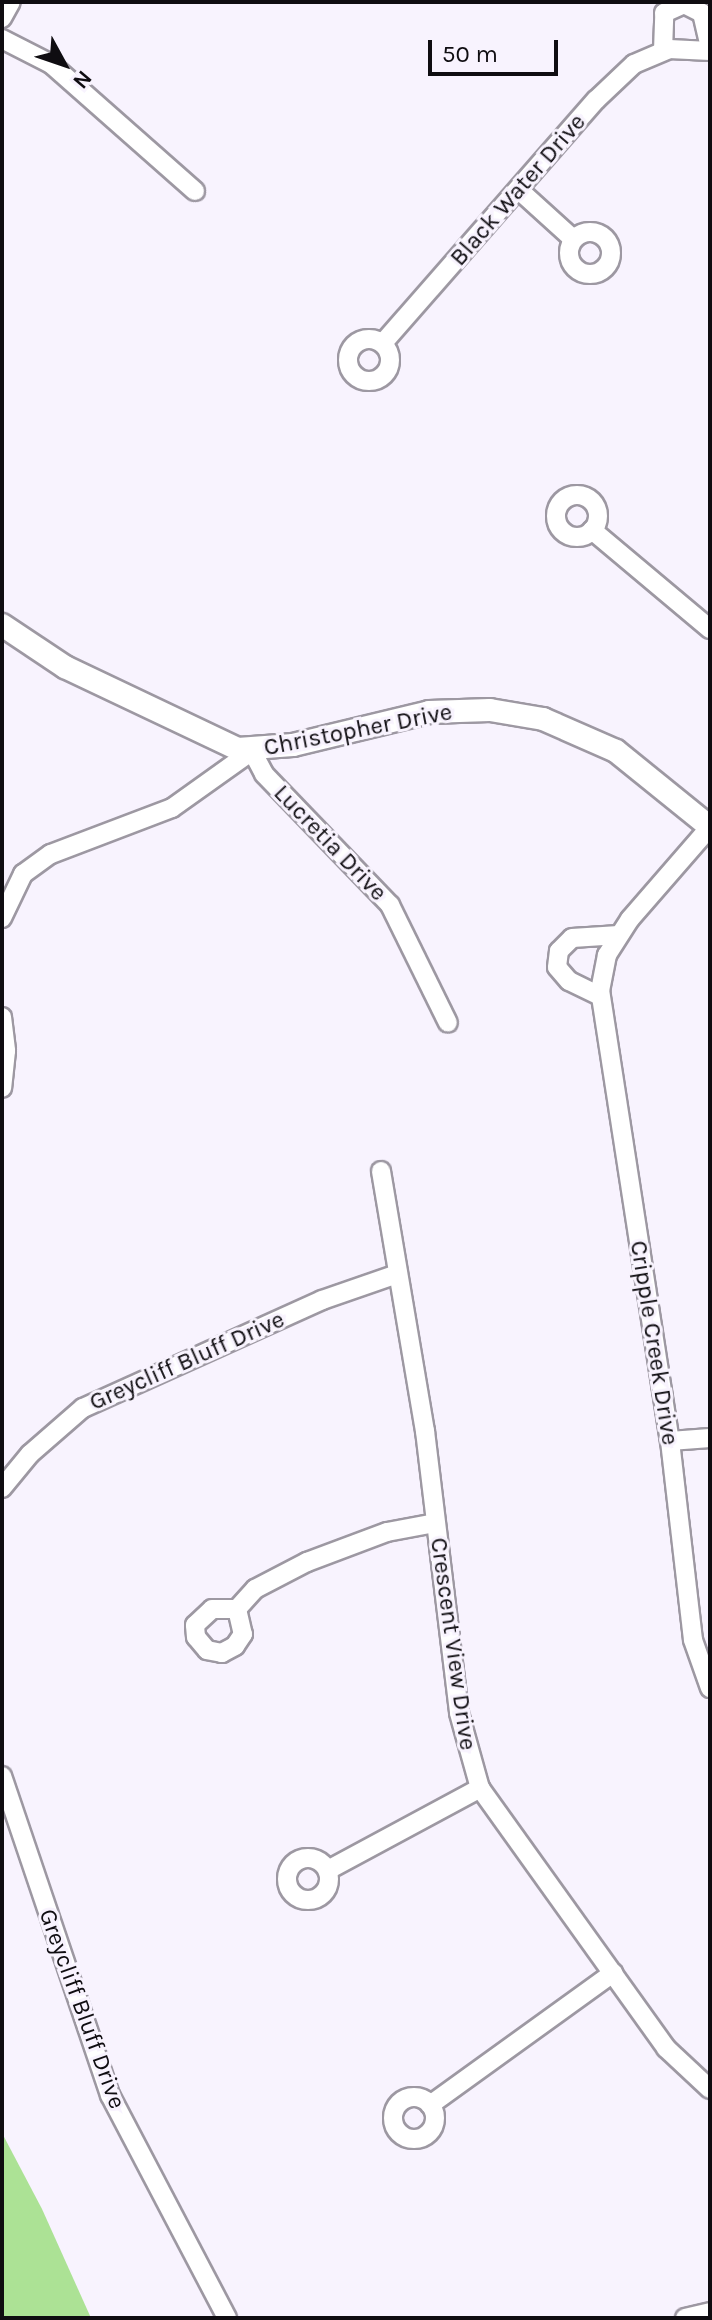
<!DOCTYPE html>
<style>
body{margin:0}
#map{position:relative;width:712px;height:2320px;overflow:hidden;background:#f8f3fe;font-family:Karla,sans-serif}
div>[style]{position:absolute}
.green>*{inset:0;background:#ace295}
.roads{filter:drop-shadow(2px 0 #9d98a2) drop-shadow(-2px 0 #9d98a2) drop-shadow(0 2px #9d98a2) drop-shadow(0 -2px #9d98a2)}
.minor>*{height:18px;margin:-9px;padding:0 9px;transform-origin:9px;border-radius:9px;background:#fff}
.minor>.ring{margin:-9px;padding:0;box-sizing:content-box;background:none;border:18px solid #fff;border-radius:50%}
.tertiary>*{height:22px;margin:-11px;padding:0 11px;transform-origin:11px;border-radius:11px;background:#fff}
span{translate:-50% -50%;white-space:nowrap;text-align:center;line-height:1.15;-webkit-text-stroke:6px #f8f3fe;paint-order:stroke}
.street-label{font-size:24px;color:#0f0d11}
.frame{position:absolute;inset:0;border:4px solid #0f0d11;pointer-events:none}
.north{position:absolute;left:24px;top:24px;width:80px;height:80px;-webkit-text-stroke:6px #f8f3fe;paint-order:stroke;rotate:130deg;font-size:22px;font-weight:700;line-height:32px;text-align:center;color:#0f0d11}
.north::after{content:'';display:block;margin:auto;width:28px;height:36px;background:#0f0d11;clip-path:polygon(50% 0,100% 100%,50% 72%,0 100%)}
.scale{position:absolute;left:428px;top:40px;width:130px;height:36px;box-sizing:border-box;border:4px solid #0f0d11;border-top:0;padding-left:10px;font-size:24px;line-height:28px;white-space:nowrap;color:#0f0d11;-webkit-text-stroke:6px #f8f3fe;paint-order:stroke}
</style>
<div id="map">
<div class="green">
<div style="clip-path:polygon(2px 2133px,42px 2209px,91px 2318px,2px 2318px)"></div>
</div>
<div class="roads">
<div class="minor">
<div style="left:2px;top:18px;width:18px;rotate:-61deg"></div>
<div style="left:2px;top:39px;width:55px;rotate:27deg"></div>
<div style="left:51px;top:64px;width:192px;rotate:41.4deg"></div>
<div style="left:663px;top:51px;width:38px;rotate:-88deg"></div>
<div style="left:664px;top:13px;width:22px;rotate:-24deg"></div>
<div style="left:684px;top:4px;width:20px;rotate:27deg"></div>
<div style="left:702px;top:13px;width:37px;rotate:77deg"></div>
<div style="left:519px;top:190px;width:73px;rotate:42.2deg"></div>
<div class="ring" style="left:569px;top:232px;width:24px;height:24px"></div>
<div class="ring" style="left:348px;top:339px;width:24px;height:24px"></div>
<div style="left:383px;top:343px;width:323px;rotate:-48.8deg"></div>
<div style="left:596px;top:100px;width:52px;rotate:-43.5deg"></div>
<div style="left:634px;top:64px;width:38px;rotate:-23deg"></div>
<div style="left:669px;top:49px;width:41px;rotate:2.8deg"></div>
<div class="ring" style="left:556px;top:495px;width:24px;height:24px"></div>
<div style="left:592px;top:530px;width:154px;rotate:40deg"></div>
<div style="left:710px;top:827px;width:122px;rotate:131deg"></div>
<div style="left:630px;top:919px;width:43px;rotate:122.6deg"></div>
<div style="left:607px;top:955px;width:36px;rotate:101deg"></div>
<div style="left:600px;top:990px;width:456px;rotate:81.2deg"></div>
<div style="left:670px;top:1441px;width:200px;rotate:83.4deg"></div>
<div style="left:693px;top:1640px;width:51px;rotate:70.5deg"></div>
<div style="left:2px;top:918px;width:49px;rotate:-64.5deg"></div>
<div style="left:23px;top:874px;width:34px;rotate:-36deg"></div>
<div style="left:51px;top:854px;width:129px;rotate:-20.8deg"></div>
<div style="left:172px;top:808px;width:98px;rotate:-35.5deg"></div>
<div style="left:252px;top:751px;width:26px;rotate:62deg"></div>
<div style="left:264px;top:774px;width:182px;rotate:46.1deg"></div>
<div style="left:390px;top:905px;width:131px;rotate:63.8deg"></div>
<div style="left:600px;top:996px;width:34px;rotate:-154deg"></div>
<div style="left:569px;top:981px;width:18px;rotate:-131deg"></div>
<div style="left:557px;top:967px;width:16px;rotate:-83deg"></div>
<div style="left:559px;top:951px;width:18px;rotate:-45deg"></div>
<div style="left:572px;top:938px;width:47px;rotate:-3.7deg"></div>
<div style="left:2px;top:1017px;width:34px;rotate:83deg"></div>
<div style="left:6px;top:1051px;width:37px;rotate:96deg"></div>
<div style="left:381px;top:1171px;width:264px;rotate:80.4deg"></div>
<div style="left:425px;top:1431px;width:284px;rotate:83.1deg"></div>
<div style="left:459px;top:1713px;width:78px;rotate:74.4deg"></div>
<div style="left:480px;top:1788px;width:320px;rotate:54.4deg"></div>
<div style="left:666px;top:2048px;width:60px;rotate:43deg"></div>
<div style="left:670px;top:1441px;width:40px;rotate:-4.3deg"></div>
<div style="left:2px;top:1488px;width:44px;rotate:-50.5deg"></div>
<div style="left:30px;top:1454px;width:70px;rotate:-41deg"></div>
<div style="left:83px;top:1408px;width:262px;rotate:-24.3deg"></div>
<div style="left:322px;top:1300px;width:79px;rotate:-19.1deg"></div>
<div style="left:237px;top:1609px;width:26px;rotate:77deg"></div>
<div style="left:243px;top:1634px;width:14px;rotate:124deg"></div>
<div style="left:235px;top:1646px;width:15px;rotate:152deg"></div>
<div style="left:222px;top:1653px;width:15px;rotate:-169deg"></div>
<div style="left:207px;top:1650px;width:17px;rotate:-130deg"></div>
<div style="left:196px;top:1637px;width:12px;rotate:-95deg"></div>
<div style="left:195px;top:1625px;width:23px;rotate:-43deg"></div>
<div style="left:212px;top:1609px;width:25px"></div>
<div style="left:237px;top:1609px;width:27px;rotate:-48deg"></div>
<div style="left:255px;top:1589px;width:59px;rotate:-27.4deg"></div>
<div style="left:307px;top:1562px;width:85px;rotate:-20.6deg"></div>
<div style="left:387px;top:1532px;width:49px;rotate:-10.6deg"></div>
<div style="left:2px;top:1776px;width:337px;rotate:71.3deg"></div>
<div style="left:110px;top:2095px;width:252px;rotate:62.3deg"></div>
<div class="ring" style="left:287px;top:1858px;width:24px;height:24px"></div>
<div style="left:328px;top:1870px;width:173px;rotate:-28.3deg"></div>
<div class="ring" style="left:393px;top:2097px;width:24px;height:24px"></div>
<div style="left:430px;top:2105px;width:226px;rotate:-35.8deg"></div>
<div style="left:685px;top:2318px;width:26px;rotate:-13deg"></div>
</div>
<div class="tertiary">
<div style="left:2px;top:625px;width:76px;rotate:33.7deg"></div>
<div style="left:65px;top:667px;width:191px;rotate:25.4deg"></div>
<div style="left:238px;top:749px;width:55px;rotate:-4.2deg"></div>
<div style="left:293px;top:745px;width:140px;rotate:-13.6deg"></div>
<div style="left:429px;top:712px;width:61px;rotate:-1.9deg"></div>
<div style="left:490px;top:710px;width:54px;rotate:9.6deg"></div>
<div style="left:543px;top:719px;width:80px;rotate:23.7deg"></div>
<div style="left:616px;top:751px;width:121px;rotate:39deg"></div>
</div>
</div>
<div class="street-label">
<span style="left:518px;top:190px;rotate:-49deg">Black Water Drive</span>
<span style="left:358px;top:730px;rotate:-11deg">Christopher Drive</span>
<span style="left:330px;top:843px;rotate:46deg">Lucretia Drive</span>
<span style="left:654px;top:1343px;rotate:81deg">Cripple Creek Drive</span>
<span style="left:187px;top:1361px;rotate:-24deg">Greycliff Bluff Drive</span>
<span style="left:453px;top:1644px;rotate:82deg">Crescent View Drive</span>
<span style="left:82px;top:2009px;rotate:70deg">Greycliff Bluff Drive</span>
</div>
<div class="frame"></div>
<div class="north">N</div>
<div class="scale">50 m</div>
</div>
